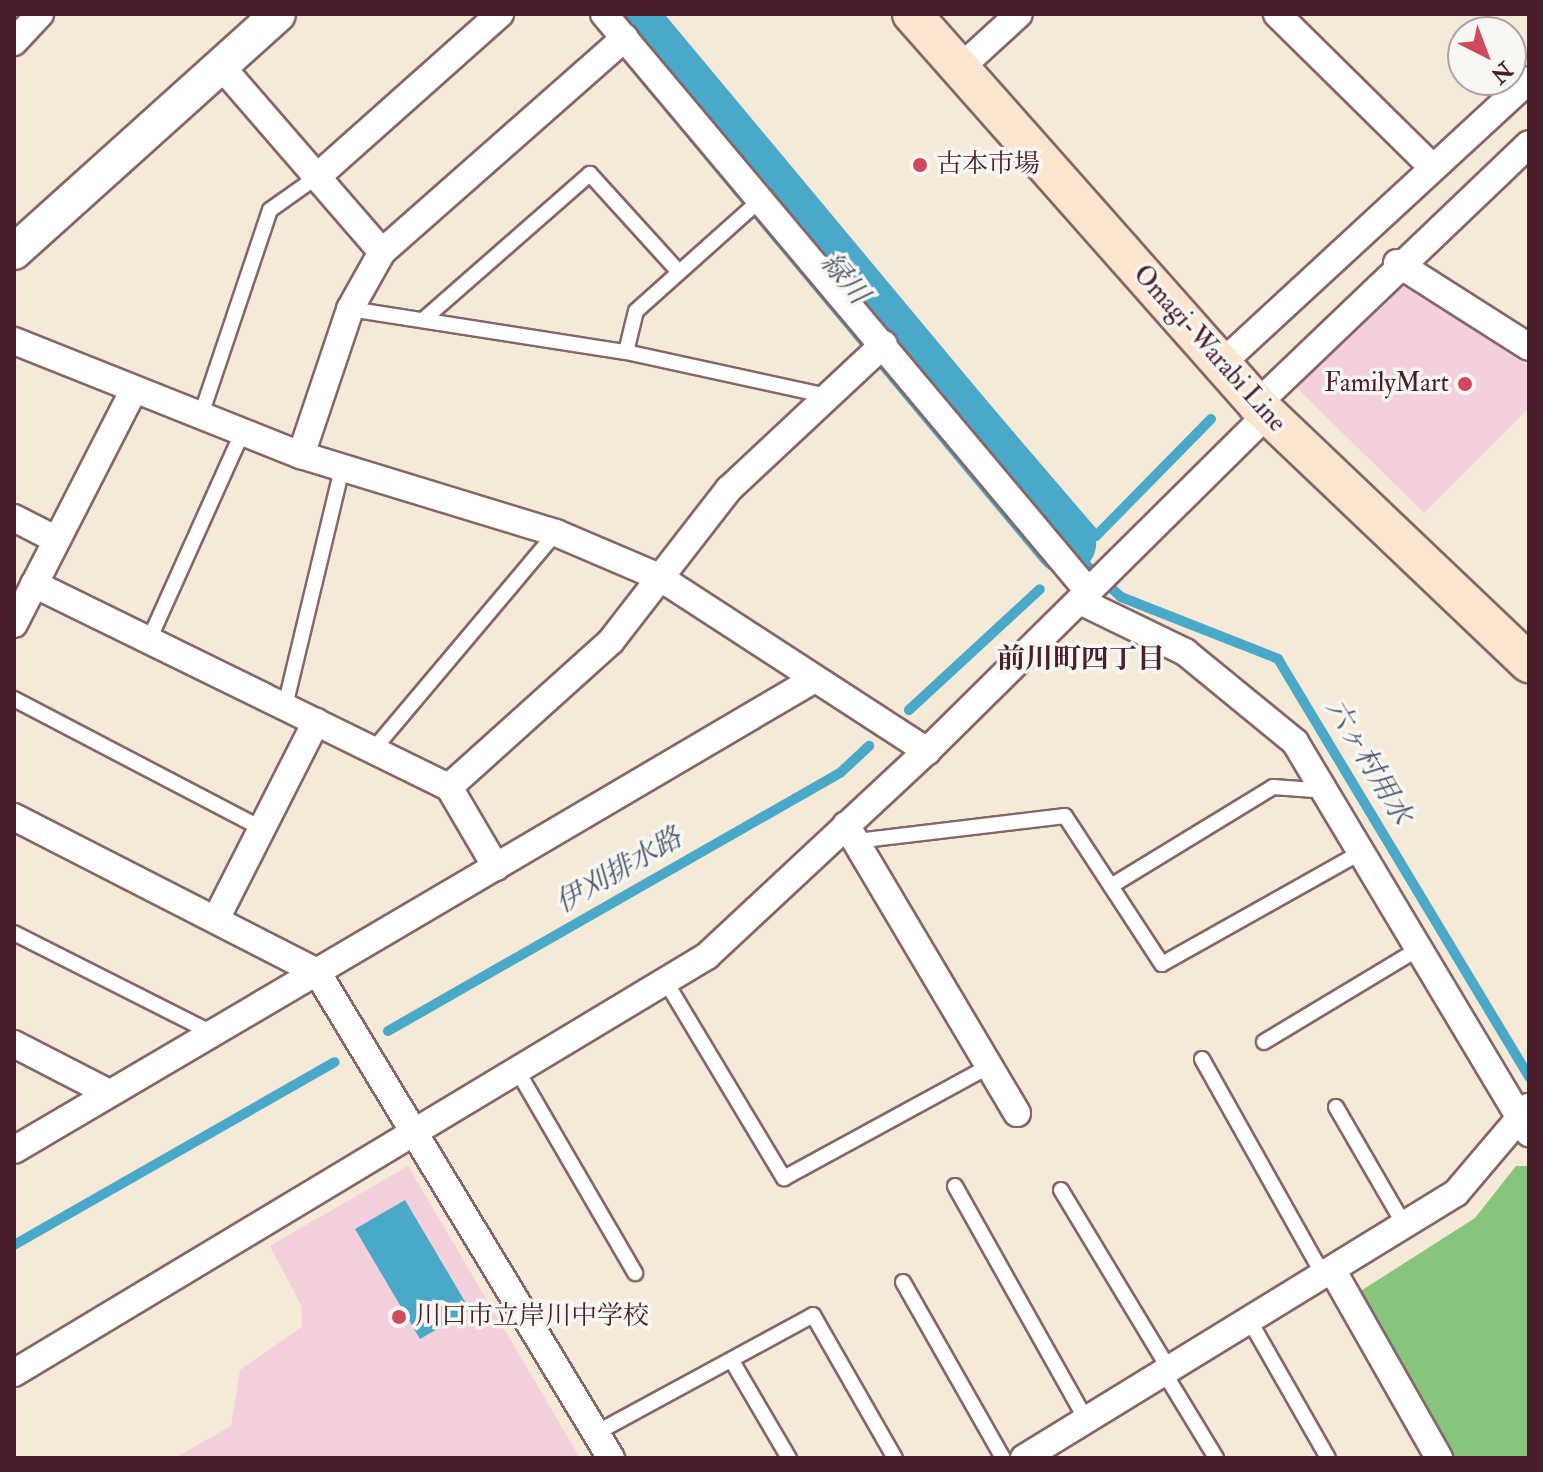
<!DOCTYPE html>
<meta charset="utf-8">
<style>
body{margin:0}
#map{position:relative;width:1543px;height:1472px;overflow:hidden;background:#f5e9d8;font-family:"IM FELL Double Pica","Noto Serif JP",serif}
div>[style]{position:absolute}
.built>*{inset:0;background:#f4cfdc}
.green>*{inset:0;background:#87c57c}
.water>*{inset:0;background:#4aa9c8}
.stream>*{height:10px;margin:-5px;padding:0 5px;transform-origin:5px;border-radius:5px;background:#4aa9c8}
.river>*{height:62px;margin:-31px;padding:0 31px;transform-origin:31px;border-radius:31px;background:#4aa9c8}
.roads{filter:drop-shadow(2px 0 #866668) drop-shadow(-2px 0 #866668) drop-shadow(0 2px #866668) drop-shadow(0 -2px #866668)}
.service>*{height:14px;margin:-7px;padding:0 7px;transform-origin:7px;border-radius:7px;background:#fff}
.minor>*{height:26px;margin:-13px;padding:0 13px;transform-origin:13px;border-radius:13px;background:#fff}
.tertiary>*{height:34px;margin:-17px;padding:0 17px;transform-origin:17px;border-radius:17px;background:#fff}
.secondary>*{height:38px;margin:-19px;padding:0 19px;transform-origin:19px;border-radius:19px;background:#fce5cf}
.dots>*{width:22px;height:22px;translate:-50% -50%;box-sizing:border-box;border:4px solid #f6f6f2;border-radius:50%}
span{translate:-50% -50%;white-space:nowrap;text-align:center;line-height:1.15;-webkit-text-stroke:7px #f6f6f2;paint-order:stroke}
.poi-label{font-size:26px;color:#4a1f2b}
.left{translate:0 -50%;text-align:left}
.right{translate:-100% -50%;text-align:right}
.street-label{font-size:26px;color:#4a1f2b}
.water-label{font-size:28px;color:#4a566a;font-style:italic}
.neighbourhood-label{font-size:28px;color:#4a1f2b;font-weight:700}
.frame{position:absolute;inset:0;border:16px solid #4a1f2b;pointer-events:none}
.north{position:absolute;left:1447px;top:16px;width:80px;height:80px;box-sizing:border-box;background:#f6f6f2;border:2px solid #b1a0a2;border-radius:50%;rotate:138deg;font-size:22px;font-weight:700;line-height:32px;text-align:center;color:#4a1f2b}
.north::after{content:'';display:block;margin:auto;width:28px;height:36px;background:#d1495b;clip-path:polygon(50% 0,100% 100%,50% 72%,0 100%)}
</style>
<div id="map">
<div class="built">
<div style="clip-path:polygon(1397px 275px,1529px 367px,1529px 408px,1424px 513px,1288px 379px)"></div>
<div style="clip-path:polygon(408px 1166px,580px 1458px,175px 1458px,231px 1426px,240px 1370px,302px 1327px,302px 1307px,270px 1246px)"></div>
</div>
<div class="green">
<div style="clip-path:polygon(1516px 1166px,1529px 1166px,1529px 1457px,1450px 1458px,1356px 1294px,1475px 1218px)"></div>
</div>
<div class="water">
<div style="clip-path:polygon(405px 1200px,470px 1310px,420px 1339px,355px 1229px)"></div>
</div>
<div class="stream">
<div style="left:649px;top:14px;width:687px;rotate:49.43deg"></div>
<div style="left:1096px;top:536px;width:164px;rotate:-45.5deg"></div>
<div style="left:1085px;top:564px;width:49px;rotate:42.5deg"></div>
<div style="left:1121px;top:597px;width:169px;rotate:21.5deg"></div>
<div style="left:1278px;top:659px;width:488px;rotate:59deg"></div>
<div style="left:909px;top:710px;width:178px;rotate:-42.7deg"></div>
<div style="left:388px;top:1031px;width:520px;rotate:-29.72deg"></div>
<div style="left:840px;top:773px;width:40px;rotate:-43deg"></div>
<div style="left:14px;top:1245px;width:369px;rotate:-29.7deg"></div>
</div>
<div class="river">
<div style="left:624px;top:14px;width:689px;rotate:50.18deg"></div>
</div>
<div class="roads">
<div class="service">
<div style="left:350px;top:309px;width:279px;rotate:8.9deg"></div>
<div style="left:626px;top:352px;width:203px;rotate:12.3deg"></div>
<div style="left:423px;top:320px;width:222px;rotate:-41.2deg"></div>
<div style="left:590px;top:174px;width:131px;rotate:47.8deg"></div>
<div style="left:626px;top:352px;width:42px;rotate:-76.3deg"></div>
<div style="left:636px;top:311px;width:166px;rotate:-41.8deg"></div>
<div style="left:200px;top:418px;width:219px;rotate:-71.4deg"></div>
<div style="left:270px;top:210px;width:59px;rotate:-35.3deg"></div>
<div style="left:149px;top:640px;width:227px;rotate:-65.8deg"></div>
<div style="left:14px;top:699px;width:279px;rotate:27.6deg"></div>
<div style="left:285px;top:706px;width:245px;rotate:-76.5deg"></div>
<div style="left:373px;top:750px;width:284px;rotate:-49.9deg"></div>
<div style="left:856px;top:841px;width:210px;rotate:-6.8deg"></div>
<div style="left:1065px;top:816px;width:177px;rotate:56.8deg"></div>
<div style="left:1162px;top:964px;width:231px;rotate:-29.3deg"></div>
<div style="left:1111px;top:886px;width:190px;rotate:-31.4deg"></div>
<div style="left:1273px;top:787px;width:55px;rotate:4.2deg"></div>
<div style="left:14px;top:933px;width:222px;rotate:26.8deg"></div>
<div style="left:666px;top:982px;width:229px;rotate:59deg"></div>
<div style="left:784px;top:1178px;width:234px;rotate:-28.6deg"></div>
<div style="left:1264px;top:1042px;width:182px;rotate:-31.1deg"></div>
<div style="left:1202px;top:1059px;width:251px;rotate:60.7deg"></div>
<div style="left:517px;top:1070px;width:235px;rotate:59.8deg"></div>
<div style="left:1336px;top:1107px;width:138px;rotate:59.9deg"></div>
<div style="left:955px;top:1186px;width:270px;rotate:60.7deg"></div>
<div style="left:1061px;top:1190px;width:211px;rotate:58.9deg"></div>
<div style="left:903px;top:1282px;width:202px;rotate:60.4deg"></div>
<div style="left:1251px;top:1323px;width:155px;rotate:60.3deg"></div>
<div style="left:732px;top:1361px;width:113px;rotate:59.6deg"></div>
<div style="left:1165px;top:1374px;width:98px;rotate:58.7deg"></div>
<div style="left:596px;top:1433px;width:247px;rotate:-28.5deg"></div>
<div style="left:813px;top:1315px;width:165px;rotate:60.2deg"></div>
</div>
<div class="minor">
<div style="left:604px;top:14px;width:755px;rotate:50deg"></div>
<div style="left:1277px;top:14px;width:219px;rotate:44.6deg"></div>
<div style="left:14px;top:42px;width:38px;rotate:-47deg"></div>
<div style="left:221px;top:66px;width:246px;rotate:49.1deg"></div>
<div style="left:382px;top:252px;width:324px;rotate:-41.4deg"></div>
<div style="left:959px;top:69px;width:81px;rotate:-42.5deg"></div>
<div style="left:318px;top:176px;width:244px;rotate:-41.7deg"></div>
<div style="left:1397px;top:263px;width:156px;rotate:32.5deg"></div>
<div style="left:14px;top:341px;width:309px;rotate:21.7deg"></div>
<div style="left:301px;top:455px;width:267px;rotate:17deg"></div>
<div style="left:556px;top:533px;width:112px;rotate:23.1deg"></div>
<div style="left:659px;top:577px;width:320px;rotate:33deg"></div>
<div style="left:1220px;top:365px;width:420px;rotate:-42.7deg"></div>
<div style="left:1257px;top:404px;width:376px;rotate:-43.7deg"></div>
<div style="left:301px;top:455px;width:154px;rotate:-71.4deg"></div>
<div style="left:350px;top:309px;width:65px;rotate:-60.7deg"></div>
<div style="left:14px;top:518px;width:48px;rotate:27.1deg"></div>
<div style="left:34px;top:584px;width:462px;rotate:26.1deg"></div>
<div style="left:449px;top:787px;width:93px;rotate:59.6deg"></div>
<div style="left:1080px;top:601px;width:117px;rotate:25.9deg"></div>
<div style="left:1185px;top:652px;width:142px;rotate:39.3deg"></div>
<div style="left:1295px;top:742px;width:456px;rotate:59.1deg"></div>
<div style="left:14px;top:624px;width:259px;rotate:-62.9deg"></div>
<div style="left:449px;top:787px;width:218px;rotate:-42deg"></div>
<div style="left:611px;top:641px;width:192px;rotate:-52.2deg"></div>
<div style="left:729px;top:489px;width:212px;rotate:-43.1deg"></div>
<div style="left:14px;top:817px;width:340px;rotate:27.1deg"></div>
<div style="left:317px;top:972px;width:568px;rotate:58.83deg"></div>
<div style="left:846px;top:825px;width:335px;rotate:59.3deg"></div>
<div style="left:217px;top:917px;width:219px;rotate:-63.1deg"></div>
<div style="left:14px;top:1044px;width:105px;rotate:27.3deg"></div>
<div style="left:14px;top:1150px;width:927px;rotate:-30.47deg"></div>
<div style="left:1334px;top:1273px;width:213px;rotate:60.4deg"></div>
<div style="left:14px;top:1373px;width:809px;rotate:-31.04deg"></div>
<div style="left:707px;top:956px;width:301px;rotate:-43deg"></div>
<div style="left:927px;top:751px;width:478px;rotate:-44.7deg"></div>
<div style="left:1024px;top:1458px;width:507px;rotate:-31.53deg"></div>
<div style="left:1456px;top:1193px;width:113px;rotate:-49.7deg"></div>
</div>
<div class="tertiary">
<div style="left:14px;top:252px;width:355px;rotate:-42deg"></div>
</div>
<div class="secondary">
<div style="left:912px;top:14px;width:521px;rotate:48.5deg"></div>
<div style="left:1257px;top:404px;width:376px;rotate:43.6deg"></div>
</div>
</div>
<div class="dots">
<div style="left:920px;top:165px;background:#d1495b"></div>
<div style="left:1465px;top:384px;background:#d1495b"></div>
<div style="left:399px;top:1317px;background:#d1495b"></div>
</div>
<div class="poi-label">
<span class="left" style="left:936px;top:165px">古本市場</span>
<span class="right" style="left:1449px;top:384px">FamilyMart</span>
<span class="left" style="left:415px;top:1317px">川口市立岸川中学校</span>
</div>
<div class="street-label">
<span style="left:1209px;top:349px;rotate:48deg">Omagi-Warabi Line</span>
</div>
<div class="water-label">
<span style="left:844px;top:279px;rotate:50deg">緑川</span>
<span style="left:1368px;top:762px;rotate:59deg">六ヶ村用水</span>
<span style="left:619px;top:871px;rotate:-30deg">伊刈排水路</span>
</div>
<div class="neighbourhood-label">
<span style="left:1081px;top:660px">前川町四丁目</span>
</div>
<div class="frame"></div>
<div class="north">N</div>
</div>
